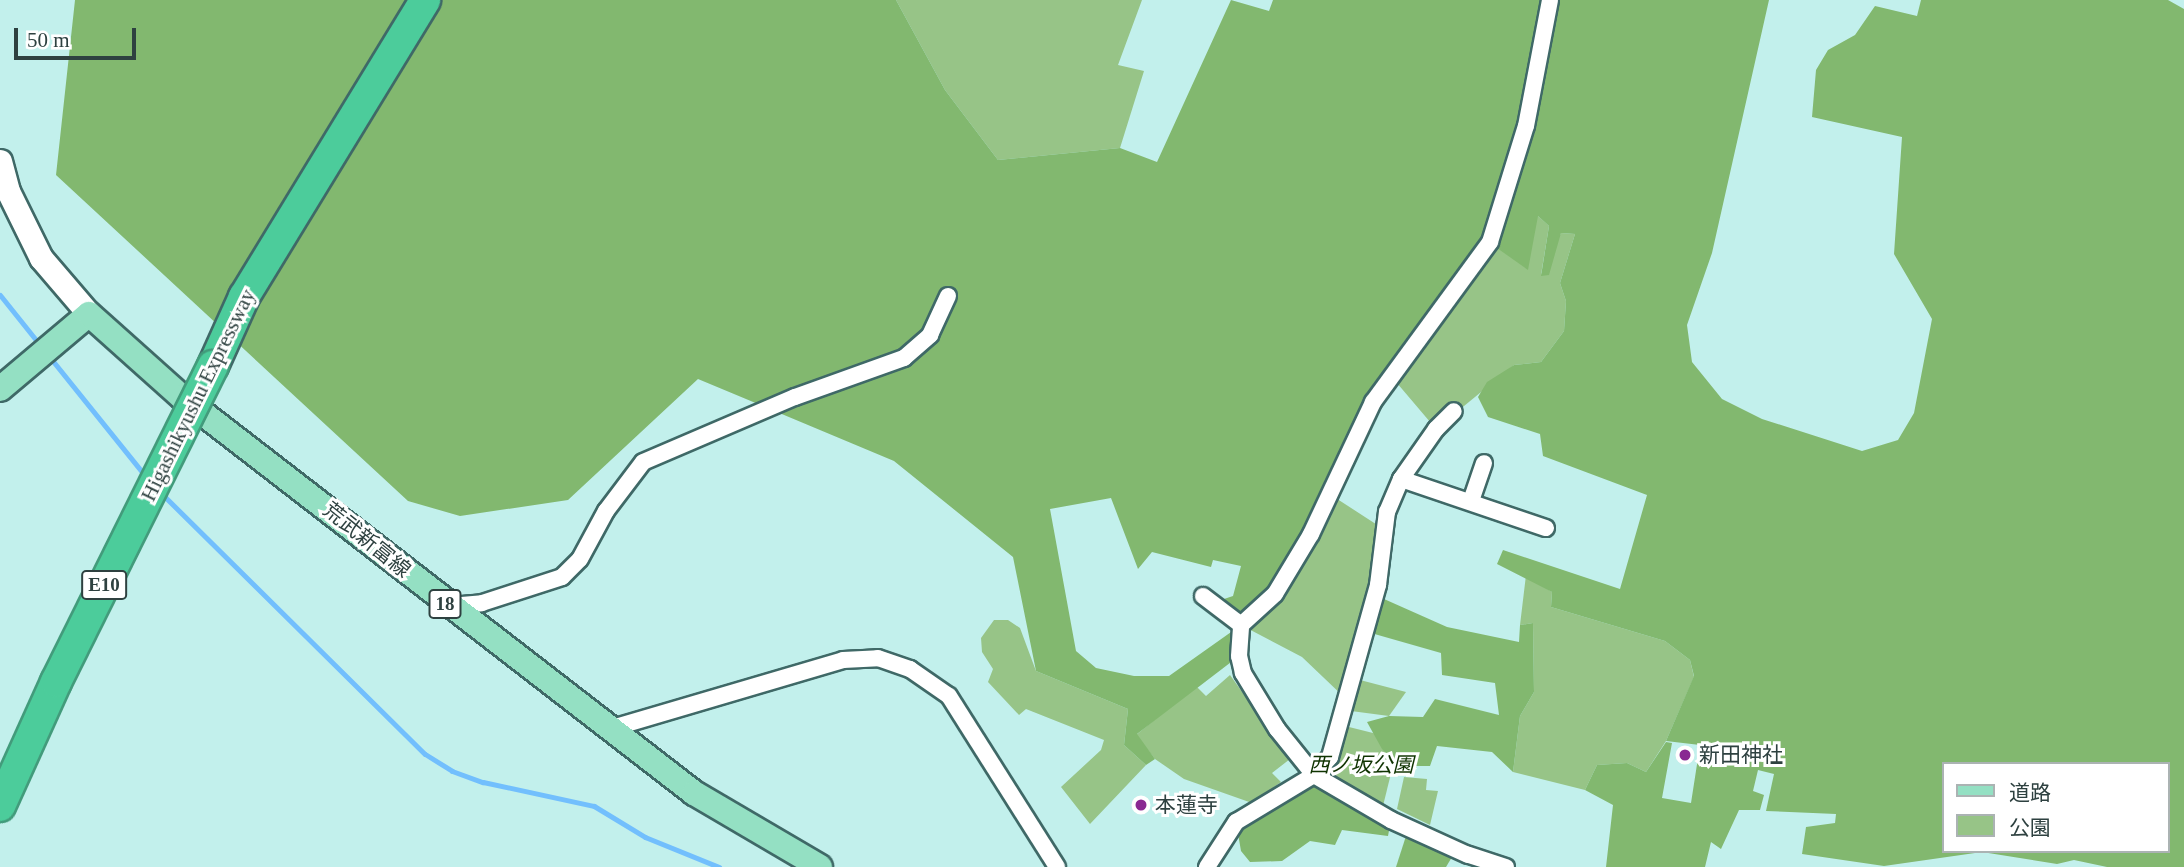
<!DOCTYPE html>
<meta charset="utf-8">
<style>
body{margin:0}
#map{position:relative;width:2184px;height:867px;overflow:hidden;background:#c2f0ec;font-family:"Times New Roman","Noto Sans JP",serif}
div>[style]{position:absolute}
.green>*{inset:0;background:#97c487}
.forest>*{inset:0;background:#82b86f}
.stream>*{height:5px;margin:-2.5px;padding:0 2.5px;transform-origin:2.5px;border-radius:2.5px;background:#72bffd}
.roads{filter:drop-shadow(2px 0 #3f6967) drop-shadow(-2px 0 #3f6967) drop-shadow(0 2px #3f6967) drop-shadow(0 -2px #3f6967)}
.street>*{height:16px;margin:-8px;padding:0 8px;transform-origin:8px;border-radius:8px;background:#fff}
.secondary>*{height:23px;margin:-11.5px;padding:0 11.5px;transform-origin:11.5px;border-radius:11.5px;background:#fff}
.primary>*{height:24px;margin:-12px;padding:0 12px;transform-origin:12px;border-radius:12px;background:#94e0c3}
.highway>*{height:30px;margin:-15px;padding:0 15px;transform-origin:15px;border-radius:15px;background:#4ccc9b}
.bridges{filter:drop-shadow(2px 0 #429b7b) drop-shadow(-2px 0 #429b7b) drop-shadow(0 2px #429b7b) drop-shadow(0 -2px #429b7b)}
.highway-bridge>*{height:30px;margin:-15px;padding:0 15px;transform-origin:15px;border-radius:15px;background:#4ccc9b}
.dots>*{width:19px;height:19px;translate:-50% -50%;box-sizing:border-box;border:4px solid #fff;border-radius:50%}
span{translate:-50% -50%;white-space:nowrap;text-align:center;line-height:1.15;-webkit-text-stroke:6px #fff;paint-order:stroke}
.shield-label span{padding:2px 5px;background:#fff;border:2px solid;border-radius:5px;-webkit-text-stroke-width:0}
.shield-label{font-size:19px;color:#2e4140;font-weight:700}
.street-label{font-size:21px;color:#2e4140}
.poi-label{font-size:21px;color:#2e4140}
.left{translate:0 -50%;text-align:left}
.park-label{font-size:21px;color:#0f3300;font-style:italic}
.legend{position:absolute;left:1942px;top:762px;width:228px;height:91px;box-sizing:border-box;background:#fff;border:2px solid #abb3b3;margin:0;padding:9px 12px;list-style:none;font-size:21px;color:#2e4140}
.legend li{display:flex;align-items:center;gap:14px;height:35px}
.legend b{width:35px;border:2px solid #abb3b3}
.scale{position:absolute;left:14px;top:28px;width:122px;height:32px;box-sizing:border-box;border:4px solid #2e4140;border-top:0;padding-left:9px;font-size:21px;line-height:24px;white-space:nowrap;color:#2e4140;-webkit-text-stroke:5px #fff;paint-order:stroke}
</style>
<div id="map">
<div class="green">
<div style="clip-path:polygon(896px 0,1142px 0,1118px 65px,1144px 71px,1120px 148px,998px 160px,945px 90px)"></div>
<div style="clip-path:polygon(1537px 215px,1549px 226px,1541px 275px,1561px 233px,1575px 234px,1560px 283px,1566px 301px,1564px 331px,1541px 362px,1514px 365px,1436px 429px,1391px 376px,1490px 242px)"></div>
<div style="clip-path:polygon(1328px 493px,1385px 530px,1345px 698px,1302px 657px,1241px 625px)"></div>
<div style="clip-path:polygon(1526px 575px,1552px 592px,1551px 607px,1665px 641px,1690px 660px,1694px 677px,1666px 741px,1646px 772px,1627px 763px,1597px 765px,1585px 790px,1513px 772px,1520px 716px,1534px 692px,1533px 623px,1520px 625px)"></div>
<div style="clip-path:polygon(994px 620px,1008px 620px,1020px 628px,1036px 671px,1128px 709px,1124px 745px,1146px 765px,1090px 824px,1061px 787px,1101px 750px,1104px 740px,1026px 709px,1019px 715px,988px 682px,993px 669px,982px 652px,981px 638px)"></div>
<div style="clip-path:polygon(1230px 675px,1290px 759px,1272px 773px,1281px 782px,1252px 803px,1184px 779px,1155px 759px,1136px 735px,1196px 686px,1206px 696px)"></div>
<div style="clip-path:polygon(1360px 680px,1406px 692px,1389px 716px,1351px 711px)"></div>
<div style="clip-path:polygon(1345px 726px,1377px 734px,1394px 761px,1383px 806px,1330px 774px)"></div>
<div style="clip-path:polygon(1404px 777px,1427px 779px,1426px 790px,1438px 791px,1430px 825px,1397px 809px)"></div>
</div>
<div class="forest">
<div style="clip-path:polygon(evenodd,75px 0,896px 0,945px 90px,998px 160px,1120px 148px,1157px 162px,1231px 0,1269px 11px,1273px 0,1769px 0,1712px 253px,1687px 325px,1692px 362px,1722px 399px,1762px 419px,1862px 451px,1898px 440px,1914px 413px,1932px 319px,1894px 254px,1902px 137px,1812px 117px,1816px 70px,1828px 50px,1855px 35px,1875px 6px,1917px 16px,1921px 0,2168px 0,2184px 9px,2184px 867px,2107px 867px,2074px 860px,2057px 864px,1982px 852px,1884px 866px,1802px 854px,1806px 827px,1835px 823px,1836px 814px,1766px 811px,1774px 774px,1758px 770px,1753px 791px,1764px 795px,1760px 810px,1739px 810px,1721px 849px,1711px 842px,1705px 867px,1606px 867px,1613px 805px,1585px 790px,1597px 765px,1627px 763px,1646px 772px,1666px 742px,1672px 743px,1662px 798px,1691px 803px,1700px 745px,1666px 741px,1694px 676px,1690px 660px,1665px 641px,1551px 607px,1552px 592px,1497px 564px,1503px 550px,1620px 589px,1647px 495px,1543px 456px,1540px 434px,1488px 417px,1478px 397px,1487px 382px,1514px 365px,1541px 362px,1564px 331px,1566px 301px,1560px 283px,1575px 234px,1561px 233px,1549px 275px,1541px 276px,1549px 226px,1538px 216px,1528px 270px,1490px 243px,1373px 402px,1275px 594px,1241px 625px,1239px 656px,1137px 734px,1155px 759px,1146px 765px,1124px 745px,1128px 709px,1036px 671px,1013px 557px,894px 461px,698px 379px,568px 500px,460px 516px,408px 501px,56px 175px,75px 0,1111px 498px,1138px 569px,1152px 552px,1211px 567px,1213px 560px,1241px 566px,1233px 596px,1212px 603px,1241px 625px,1169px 676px,1134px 676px,1096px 668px,1076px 651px,1050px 509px,1111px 498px,75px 0,1944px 764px,2168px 764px,2168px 851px,1944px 851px,1944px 764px)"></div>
<div style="clip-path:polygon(1375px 595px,1447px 627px,1519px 642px,1520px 625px,1533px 623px,1534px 692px,1520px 716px,1513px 772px,1492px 752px,1437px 746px,1430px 766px,1411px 766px,1394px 761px,1382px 749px,1367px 722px,1389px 716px,1423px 717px,1435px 699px,1499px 715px,1495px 683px,1442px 675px,1441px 653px,1364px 631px)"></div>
<div style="clip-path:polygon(1314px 775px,1391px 820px,1388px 836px,1342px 830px,1335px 845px,1310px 841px,1282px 861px,1250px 862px,1241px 851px,1236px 822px)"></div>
<div style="clip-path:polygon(1406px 836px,1452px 857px,1446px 867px,1396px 867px)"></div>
</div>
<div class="stream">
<div style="left:0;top:295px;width:64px;rotate:51.3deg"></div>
<div style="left:48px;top:355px;width:158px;rotate:51.2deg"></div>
<div style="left:161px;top:493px;width:371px;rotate:44.7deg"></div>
<div style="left:425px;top:754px;width:32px;rotate:32deg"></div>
<div style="left:452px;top:771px;width:33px;rotate:20deg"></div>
<div style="left:483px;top:782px;width:114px;rotate:12.2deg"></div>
<div style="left:594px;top:806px;width:60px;rotate:31.3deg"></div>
<div style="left:645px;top:837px;width:80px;rotate:22.1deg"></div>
</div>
<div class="roads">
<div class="street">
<div style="left:1401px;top:479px;width:153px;rotate:18.7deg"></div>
<div style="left:1471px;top:501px;width:40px;rotate:-71.1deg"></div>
<div style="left:1203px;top:596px;width:48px;rotate:37.3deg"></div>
<div style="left:450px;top:606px;width:32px;rotate:-5deg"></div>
<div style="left:482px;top:603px;width:84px;rotate:-18deg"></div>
<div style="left:562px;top:577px;width:25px;rotate:-45deg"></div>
<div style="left:580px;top:559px;width:55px;rotate:-61.6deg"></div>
<div style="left:606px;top:511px;width:61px;rotate:-52.9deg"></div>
<div style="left:643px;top:462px;width:165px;rotate:-23.2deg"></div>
<div style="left:795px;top:397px;width:116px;rotate:-19.7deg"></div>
<div style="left:904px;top:358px;width:35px;rotate:-41deg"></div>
<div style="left:930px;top:335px;width:43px;rotate:-65.2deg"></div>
<div style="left:609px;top:729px;width:244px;rotate:-16.4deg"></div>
<div style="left:843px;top:660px;width:35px;rotate:-3deg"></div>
<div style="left:878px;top:658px;width:34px;rotate:19deg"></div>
<div style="left:910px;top:669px;width:47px;rotate:34.7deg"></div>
<div style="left:949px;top:696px;width:202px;rotate:57.7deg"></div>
<div style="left:1207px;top:867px;width:54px;rotate:-57.2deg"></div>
<div style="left:1236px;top:822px;width:91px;rotate:-31.1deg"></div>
<div style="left:1314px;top:775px;width:24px;rotate:-48deg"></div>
<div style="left:1330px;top:757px;width:179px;rotate:-74.4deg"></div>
<div style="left:1378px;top:585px;width:74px;rotate:-83deg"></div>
<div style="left:1387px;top:512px;width:36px;rotate:-67deg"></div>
<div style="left:1401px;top:479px;width:61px;rotate:-55deg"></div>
<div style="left:1436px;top:429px;width:25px;rotate:-45deg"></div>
<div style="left:1506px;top:867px;width:40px;rotate:-162deg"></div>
<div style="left:1468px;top:855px;width:85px;rotate:-155.6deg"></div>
<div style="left:1391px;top:820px;width:89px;rotate:-149.7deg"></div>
<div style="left:1314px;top:775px;width:59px;rotate:-128.8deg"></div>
<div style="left:1277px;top:729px;width:66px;rotate:-121.3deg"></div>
<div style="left:1243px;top:673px;width:17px;rotate:-103deg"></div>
<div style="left:1239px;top:656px;width:31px;rotate:-86deg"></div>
<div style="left:1241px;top:625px;width:46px;rotate:-42.4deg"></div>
<div style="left:1275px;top:594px;width:70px;rotate:-59deg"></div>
<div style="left:1311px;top:534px;width:146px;rotate:-64.8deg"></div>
<div style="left:1373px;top:402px;width:198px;rotate:-53.8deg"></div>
<div style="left:1490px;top:242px;width:121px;rotate:-72.8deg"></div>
<div style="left:1526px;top:126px;width:128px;rotate:-79.2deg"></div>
</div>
<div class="secondary">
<div style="left:0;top:161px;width:31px;rotate:75deg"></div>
<div style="left:8px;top:191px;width:75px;rotate:63.8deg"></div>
<div style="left:41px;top:258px;width:74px;rotate:49.4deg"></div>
</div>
<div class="primary">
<div style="left:0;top:389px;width:116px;rotate:-40.1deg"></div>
<div style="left:89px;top:314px;width:126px;rotate:41.8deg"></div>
<div style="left:183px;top:398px;width:646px;rotate:37.7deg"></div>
<div style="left:694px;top:793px;width:146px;rotate:30.4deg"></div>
</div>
<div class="highway">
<div style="left:213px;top:366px;width:76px;rotate:-65.8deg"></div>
<div style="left:244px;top:297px;width:348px;rotate:-58.6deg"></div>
</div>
</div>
<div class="bridges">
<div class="highway-bridge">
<div style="left:0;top:806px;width:136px;rotate:-65.7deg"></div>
<div style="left:56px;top:682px;width:353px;rotate:-63.6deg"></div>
</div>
</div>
<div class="dots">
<div style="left:1685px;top:755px;background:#892992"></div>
<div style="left:1141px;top:805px;background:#892992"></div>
</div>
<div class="shield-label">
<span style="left:104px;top:585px">E10</span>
<span style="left:445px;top:604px">18</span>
</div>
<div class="street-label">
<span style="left:198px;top:395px;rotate:-64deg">Higashikyushu Expressway</span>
<span style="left:367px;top:540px;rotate:39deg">荒武新富線</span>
</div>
<div class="poi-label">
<span class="left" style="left:1699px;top:755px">新田神社</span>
<span class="left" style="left:1155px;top:805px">本蓮寺</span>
</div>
<div class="park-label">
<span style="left:1361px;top:765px">西ノ坂公園</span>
</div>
<ul class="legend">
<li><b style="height:9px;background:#94e0c3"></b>道路</li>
<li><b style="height:19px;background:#97c487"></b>公園</li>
</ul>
<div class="scale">50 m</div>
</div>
